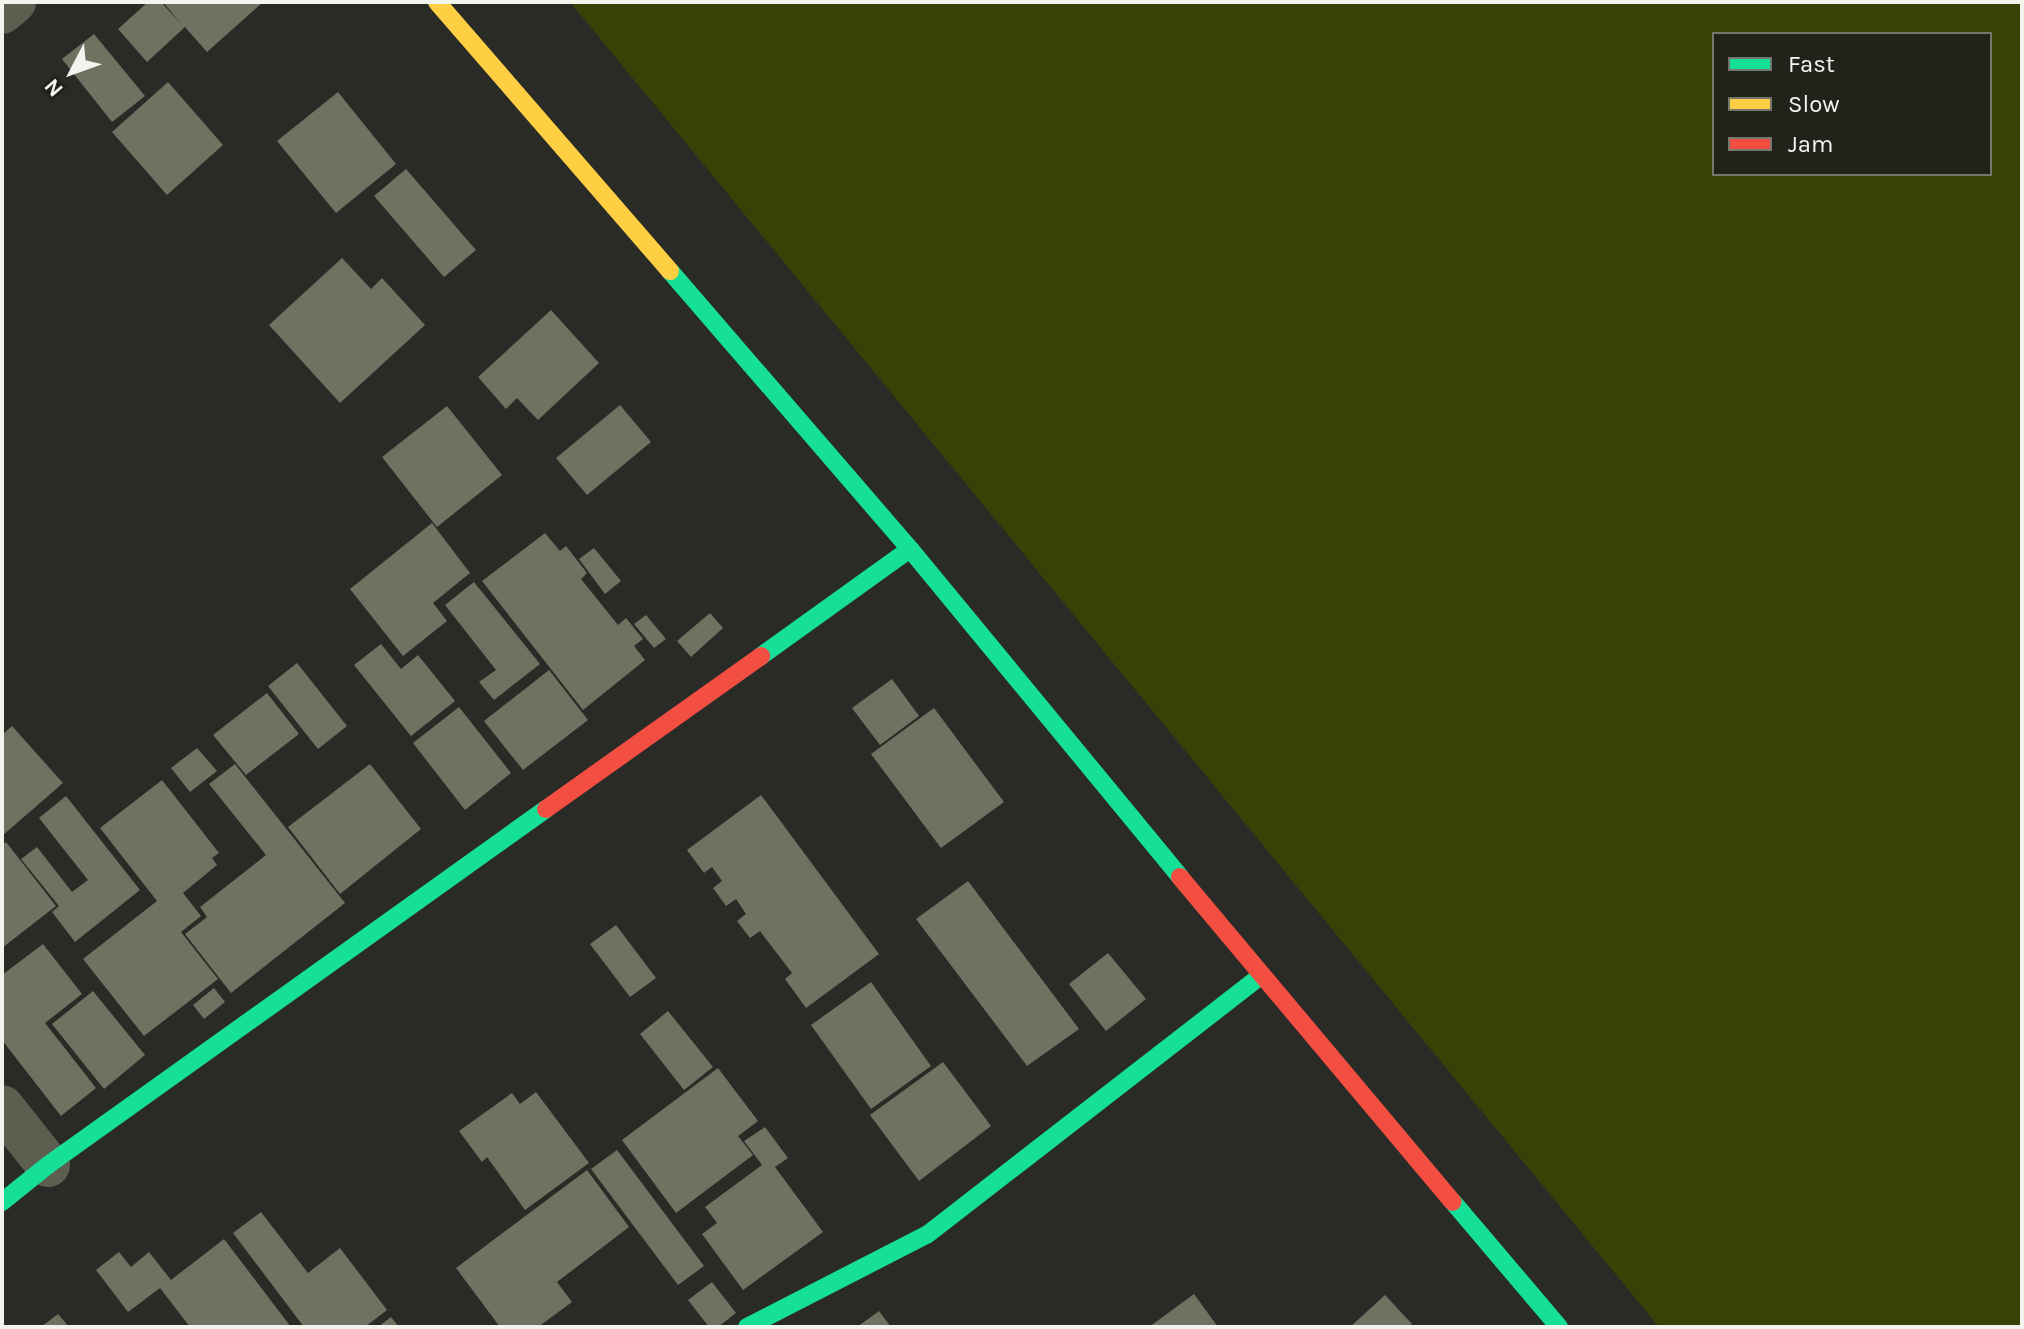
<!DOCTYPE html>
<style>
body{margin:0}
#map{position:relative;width:2024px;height:1329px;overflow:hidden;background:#2a2a26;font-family:Karla,sans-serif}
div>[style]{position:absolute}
.green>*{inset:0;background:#3a4106}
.building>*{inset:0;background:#6f7261}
.street>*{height:44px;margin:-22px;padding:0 22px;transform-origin:22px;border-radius:22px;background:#5c5f50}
.fast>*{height:18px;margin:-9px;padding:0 9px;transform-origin:9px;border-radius:9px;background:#16e098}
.slow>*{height:18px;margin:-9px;padding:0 9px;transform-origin:9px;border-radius:9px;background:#ffcf43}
.jam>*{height:18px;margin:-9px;padding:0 9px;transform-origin:9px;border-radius:9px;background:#f24e42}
span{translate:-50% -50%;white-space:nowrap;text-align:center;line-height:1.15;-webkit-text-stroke:8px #21231b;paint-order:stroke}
.frame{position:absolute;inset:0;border:4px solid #f2f4ee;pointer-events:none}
.legend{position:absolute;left:1712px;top:32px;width:280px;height:144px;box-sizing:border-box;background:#21231b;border:2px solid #75776f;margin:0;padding:10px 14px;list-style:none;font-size:24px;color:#f2f4ee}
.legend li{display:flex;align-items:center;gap:16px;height:40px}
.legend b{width:40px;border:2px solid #75776f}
.north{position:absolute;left:32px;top:32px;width:80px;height:80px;-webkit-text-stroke:6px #21231b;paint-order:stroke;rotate:229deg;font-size:22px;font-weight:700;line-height:32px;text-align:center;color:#f2f4ee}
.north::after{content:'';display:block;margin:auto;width:28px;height:36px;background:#f2f4ee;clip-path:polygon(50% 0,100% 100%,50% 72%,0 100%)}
</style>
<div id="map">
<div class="green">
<div style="clip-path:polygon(evenodd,570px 2px,2022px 2px,2022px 1327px,1659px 1327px,570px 2px,1714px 34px,1990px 34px,1990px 174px,1714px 174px,1714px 34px)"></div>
</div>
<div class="building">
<div style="clip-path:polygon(148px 2px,161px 2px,181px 24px,163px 2px,263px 2px,207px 52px,185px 27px,147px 62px,118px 29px)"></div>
<div style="clip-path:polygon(94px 34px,145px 96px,112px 122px,62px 59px)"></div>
<div style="clip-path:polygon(168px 82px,223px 145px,167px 195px,112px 132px)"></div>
<div style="clip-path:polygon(338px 92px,396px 164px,336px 213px,277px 141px)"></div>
<div style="clip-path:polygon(406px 169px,476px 250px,444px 277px,374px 196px)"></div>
<div style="clip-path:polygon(342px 258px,371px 289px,382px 278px,425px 325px,340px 403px,269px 325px)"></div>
<div style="clip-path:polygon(551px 310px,599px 363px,538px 420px,517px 398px,506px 409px,478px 377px)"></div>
<div style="clip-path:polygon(620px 405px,651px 442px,587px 495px,556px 458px)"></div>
<div style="clip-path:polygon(447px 406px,502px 475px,437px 527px,382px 457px)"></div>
<div style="clip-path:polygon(432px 523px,470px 573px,433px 603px,447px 621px,403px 656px,350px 589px)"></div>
<div style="clip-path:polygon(545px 533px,560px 551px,566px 546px,587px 573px,581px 579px,618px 625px,626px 618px,643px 639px,634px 646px,645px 660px,583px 710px,482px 581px)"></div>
<div style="clip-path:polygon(594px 548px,621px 581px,605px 594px,579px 559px)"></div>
<div style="clip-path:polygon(474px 582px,540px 664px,494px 700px,479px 682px,496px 670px,445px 605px)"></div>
<div style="clip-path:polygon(710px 613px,723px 628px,691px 657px,677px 641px)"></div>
<div style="clip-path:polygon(646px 615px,666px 639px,654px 648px,634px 624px)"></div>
<div style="clip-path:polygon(381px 644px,401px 669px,418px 655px,455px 701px,411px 736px,354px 665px)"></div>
<div style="clip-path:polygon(297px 663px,347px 726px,318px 749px,268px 686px)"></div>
<div style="clip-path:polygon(549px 670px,588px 720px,523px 770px,484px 721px)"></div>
<div style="clip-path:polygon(892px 679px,919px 716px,880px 745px,852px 708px)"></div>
<div style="clip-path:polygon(267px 693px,299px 734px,246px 775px,213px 735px)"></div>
<div style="clip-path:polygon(459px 707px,511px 773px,465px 810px,413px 743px)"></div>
<div style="clip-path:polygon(934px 708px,1004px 802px,941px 848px,871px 754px)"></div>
<div style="clip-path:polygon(12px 726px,63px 783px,2px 836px,2px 735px)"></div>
<div style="clip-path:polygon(197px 748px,217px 771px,190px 792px,171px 768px)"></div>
<div style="clip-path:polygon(235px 764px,345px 903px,231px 993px,185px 934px,207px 917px,200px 907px,266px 855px,209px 784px)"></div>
<div style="clip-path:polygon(370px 764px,421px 829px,340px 894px,288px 827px)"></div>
<div style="clip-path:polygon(162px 780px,219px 853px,212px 858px,217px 865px,183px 893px,201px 916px,181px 932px,218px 979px,144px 1036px,83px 959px,157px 901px,100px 828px)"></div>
<div style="clip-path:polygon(761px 795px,879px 954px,806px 1008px,785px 979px,792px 973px,760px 931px,750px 938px,737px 921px,746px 914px,736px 899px,726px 906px,713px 888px,722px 881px,712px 867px,704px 873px,687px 850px)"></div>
<div style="clip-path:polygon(66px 796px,140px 890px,75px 942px,52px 912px,59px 906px,21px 859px,37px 847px,72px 892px,88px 880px,39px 818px)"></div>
<div style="clip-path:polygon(6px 842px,56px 906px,2px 948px,2px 845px)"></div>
<div style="clip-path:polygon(968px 881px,1079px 1029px,1027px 1066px,916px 919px)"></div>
<div style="clip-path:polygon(616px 925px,656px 978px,630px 997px,590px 944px)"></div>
<div style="clip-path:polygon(43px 944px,82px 994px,45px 1023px,96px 1088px,61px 1116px,2px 1040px,2px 975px)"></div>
<div style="clip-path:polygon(1108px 953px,1146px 999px,1106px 1031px,1069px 984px)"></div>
<div style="clip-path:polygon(871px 982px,931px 1066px,871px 1109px,811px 1025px)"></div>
<div style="clip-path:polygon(214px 988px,225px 1002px,204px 1019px,193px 1005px)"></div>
<div style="clip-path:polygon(93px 991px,145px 1055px,104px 1089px,52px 1024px)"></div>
<div style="clip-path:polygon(668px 1011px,713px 1067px,684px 1090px,640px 1034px)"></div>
<div style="clip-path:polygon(943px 1062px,991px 1126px,919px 1181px,870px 1115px)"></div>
<div style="clip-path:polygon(718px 1068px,758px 1121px,738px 1136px,753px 1155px,676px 1213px,622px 1140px)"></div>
<div style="clip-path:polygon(536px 1092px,589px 1163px,525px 1210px,487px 1157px,482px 1162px,459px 1131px,512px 1093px,520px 1104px)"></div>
<div style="clip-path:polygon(765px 1127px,788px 1158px,775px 1167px,823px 1232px,743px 1290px,702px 1234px,717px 1223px,705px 1207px,762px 1165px,744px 1141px)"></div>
<div style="clip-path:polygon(617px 1150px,704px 1266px,678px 1285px,591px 1169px)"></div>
<div style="clip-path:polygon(587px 1170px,629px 1227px,557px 1282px,572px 1302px,538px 1327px,500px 1327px,456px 1268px)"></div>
<div style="clip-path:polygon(261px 1212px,308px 1273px,340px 1248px,387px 1310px,365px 1327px,304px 1327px,233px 1233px)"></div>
<div style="clip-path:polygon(224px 1239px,291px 1327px,190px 1327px,160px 1288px,128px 1312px,96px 1270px,119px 1252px,131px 1267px,149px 1252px,171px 1280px)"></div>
<div style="clip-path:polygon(712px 1282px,736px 1313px,718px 1327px,709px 1327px,688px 1300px)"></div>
<div style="clip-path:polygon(1194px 1294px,1218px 1327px,1149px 1327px)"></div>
<div style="clip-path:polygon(1385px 1295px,1412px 1324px,1409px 1327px,1350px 1327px)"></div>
<div style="clip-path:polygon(879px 1311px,891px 1327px,857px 1327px)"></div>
<div style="clip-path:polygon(58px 1314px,69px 1327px,41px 1327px)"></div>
<div style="clip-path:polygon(391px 1317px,399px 1327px,378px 1327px)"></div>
</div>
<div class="street">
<div style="left:2px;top:12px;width:16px;rotate:-40deg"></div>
<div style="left:2px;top:1107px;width:74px;rotate:51.6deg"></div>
</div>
<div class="fast">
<div style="left:670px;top:271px;width:367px;rotate:49.2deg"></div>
<div style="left:910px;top:549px;width:425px;rotate:50.5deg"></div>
<div style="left:761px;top:656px;width:183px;rotate:-35.7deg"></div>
<div style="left:2px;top:1202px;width:59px;rotate:-38.8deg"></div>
<div style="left:48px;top:1165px;width:612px;rotate:-35.56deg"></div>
<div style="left:1453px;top:1202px;width:164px;rotate:49.7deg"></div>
<div style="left:747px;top:1327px;width:203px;rotate:-27.2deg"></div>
<div style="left:928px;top:1234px;width:421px;rotate:-37.8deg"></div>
</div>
<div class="slow">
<div style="left:437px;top:2px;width:356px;rotate:49.1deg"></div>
</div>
<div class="jam">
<div style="left:546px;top:809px;width:264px;rotate:-35.4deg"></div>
<div style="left:1180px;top:877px;width:424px;rotate:50deg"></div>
</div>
<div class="frame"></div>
<ul class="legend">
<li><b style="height:10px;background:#16e098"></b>Fast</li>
<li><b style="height:10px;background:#ffcf43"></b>Slow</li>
<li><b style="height:10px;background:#f24e42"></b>Jam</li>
</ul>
<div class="north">N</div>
</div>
